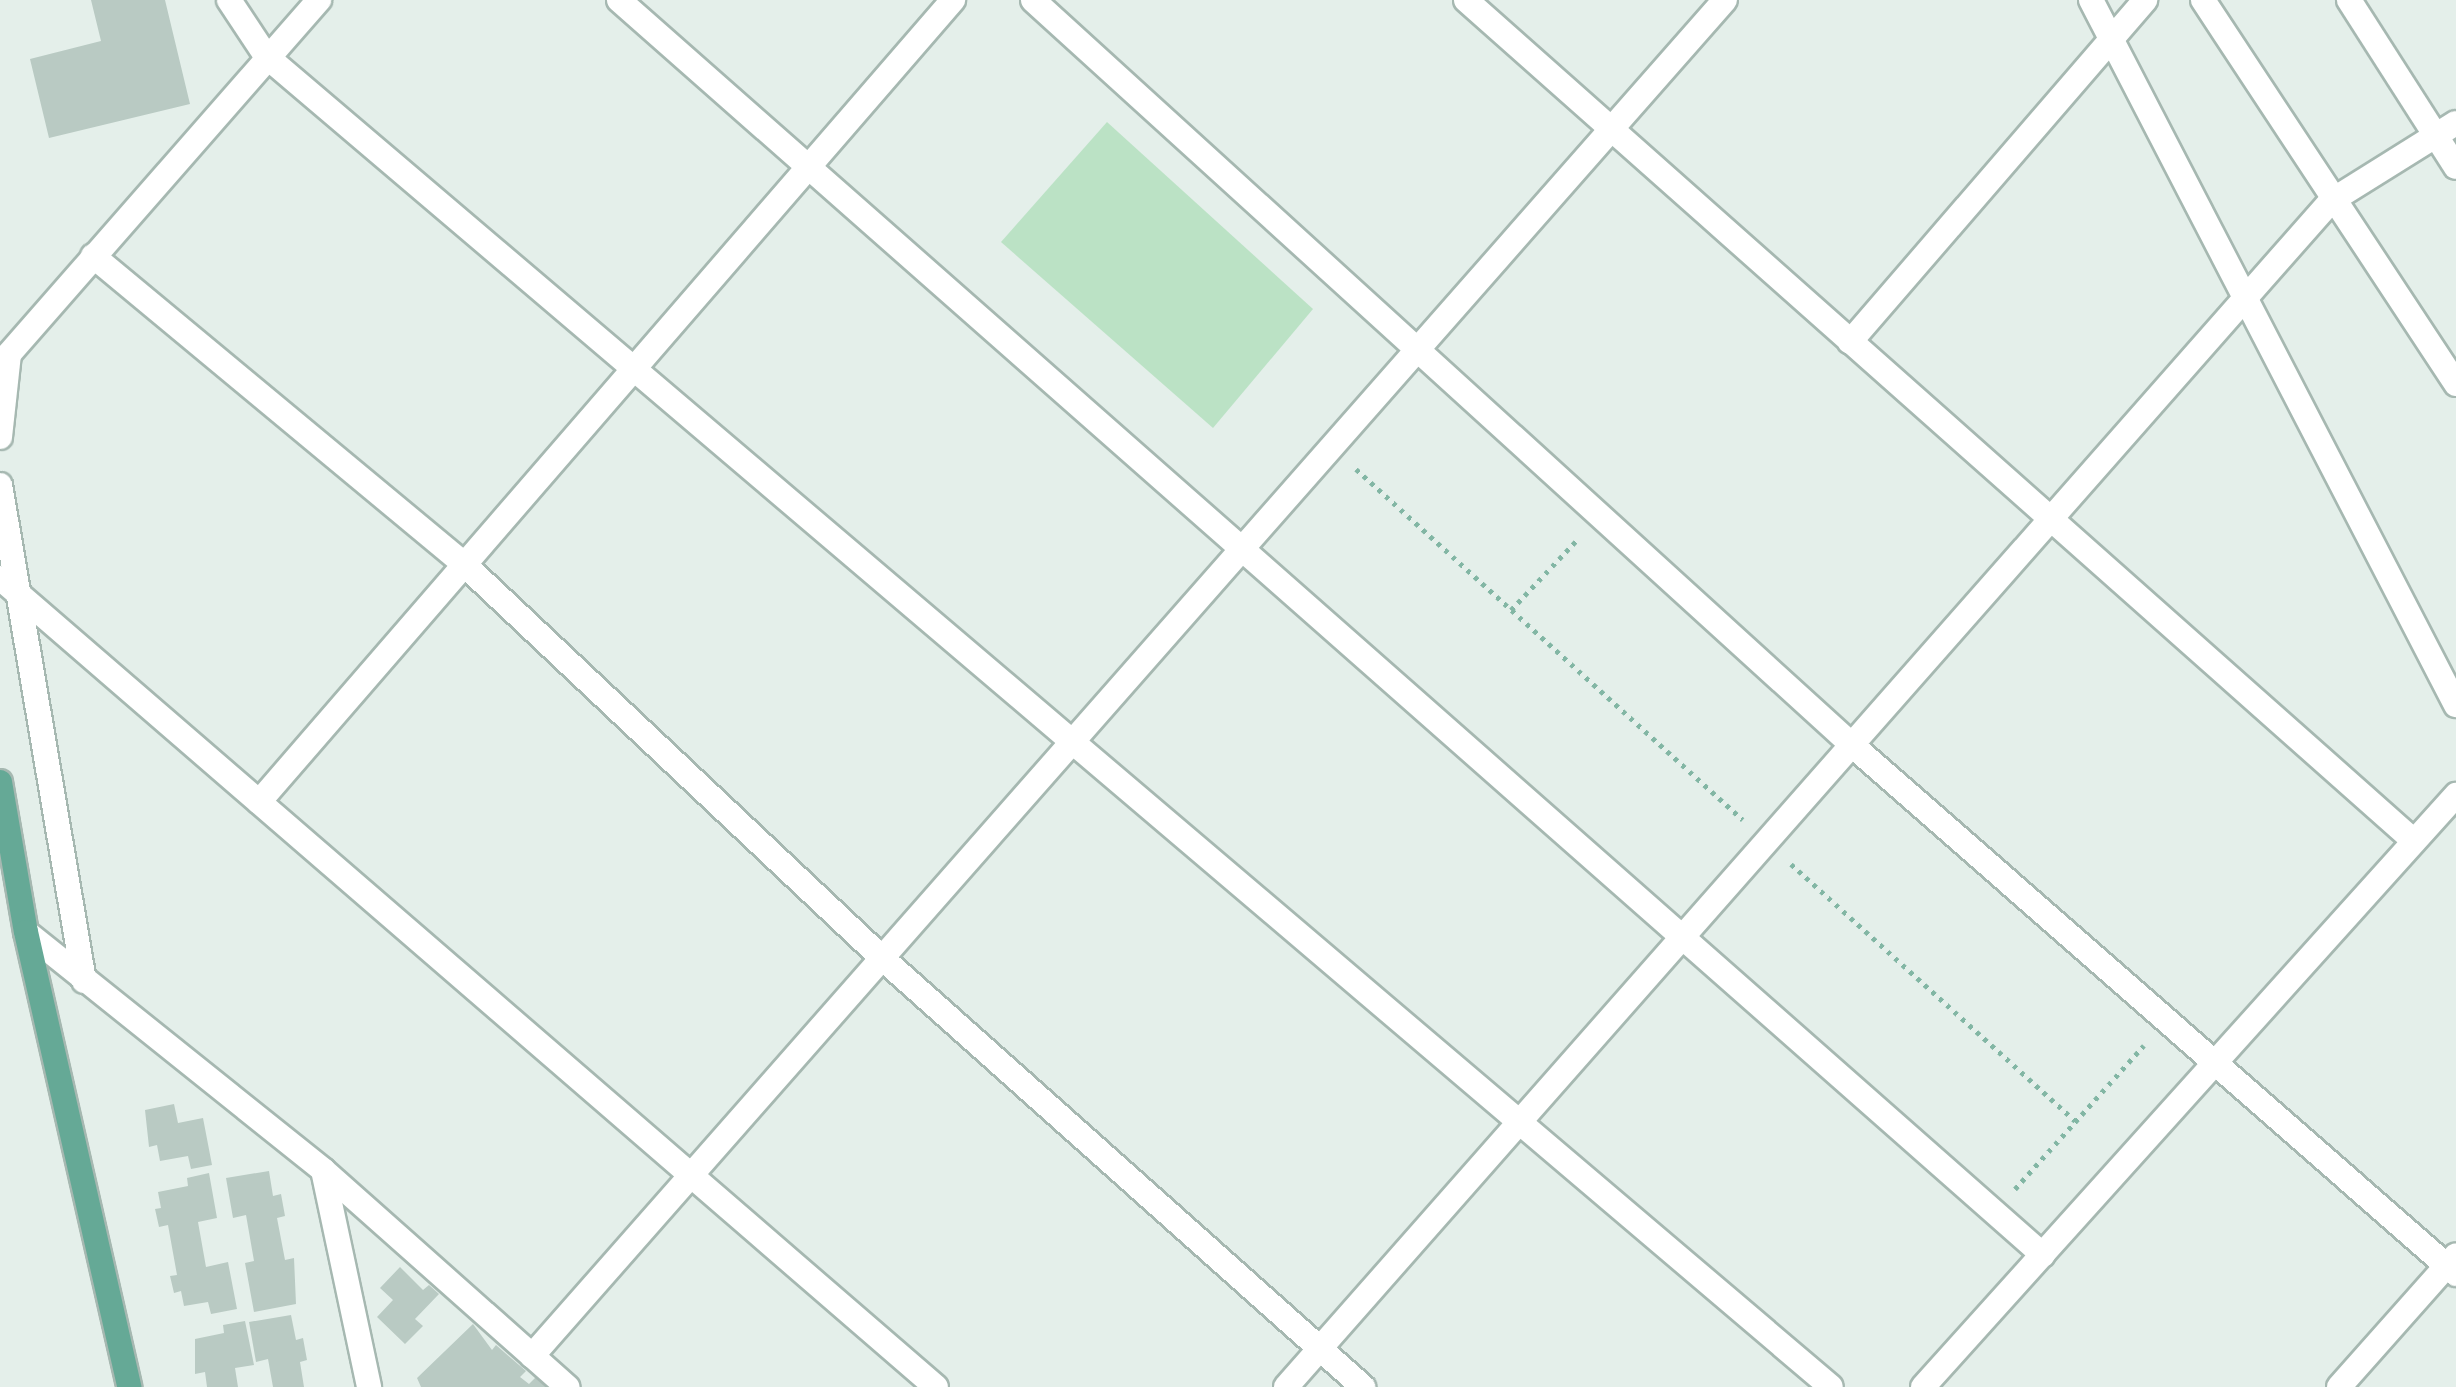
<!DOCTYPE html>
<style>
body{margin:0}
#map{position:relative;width:2456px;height:1387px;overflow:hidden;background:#e4efea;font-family:Commissioner,sans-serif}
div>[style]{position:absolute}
.green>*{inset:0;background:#bbe2c5}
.building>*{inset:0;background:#b9cac3}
.path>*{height:5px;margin-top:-2.5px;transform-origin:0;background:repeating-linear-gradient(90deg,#82b6a4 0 4px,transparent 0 10px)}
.roads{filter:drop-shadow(2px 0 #a6b8b1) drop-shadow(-2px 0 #a6b8b1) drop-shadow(0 2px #a6b8b1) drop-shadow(0 -2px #a6b8b1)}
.minor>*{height:24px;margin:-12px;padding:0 12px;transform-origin:12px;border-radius:12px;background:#fff}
.primary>*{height:24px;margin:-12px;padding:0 12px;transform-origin:12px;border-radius:12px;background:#65a996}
span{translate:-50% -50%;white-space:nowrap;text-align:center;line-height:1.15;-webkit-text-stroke:8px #f5fbf8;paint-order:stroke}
</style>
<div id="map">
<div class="green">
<div style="clip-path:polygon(1107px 122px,1313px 309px,1213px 428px,1001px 242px)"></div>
</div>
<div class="building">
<div style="clip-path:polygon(91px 0,165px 0,190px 104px,49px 138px,30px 59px,101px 41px)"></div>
<div style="clip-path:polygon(174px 1104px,178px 1123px,203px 1118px,212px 1165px,191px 1169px,188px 1156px,160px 1161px,157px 1145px,149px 1147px,145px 1110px)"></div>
<div style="clip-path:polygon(269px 1171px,273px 1196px,281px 1194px,285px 1216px,277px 1218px,285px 1260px,294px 1258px,296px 1304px,254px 1312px,245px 1263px,254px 1261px,246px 1215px,233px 1218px,226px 1178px)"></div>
<div style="clip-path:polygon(209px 1173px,217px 1218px,198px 1222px,206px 1267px,228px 1262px,237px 1309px,211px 1314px,208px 1302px,184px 1306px,181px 1291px,174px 1293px,170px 1276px,177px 1275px,168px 1225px,159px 1227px,155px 1209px,161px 1208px,158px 1192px,188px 1186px,187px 1178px)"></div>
<div style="clip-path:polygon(400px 1267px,423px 1290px,429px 1285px,439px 1294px,415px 1319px,423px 1326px,405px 1344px,377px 1317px,393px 1300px,380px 1288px)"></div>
<div style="clip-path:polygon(291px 1315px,296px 1340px,303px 1338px,307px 1360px,300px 1362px,304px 1387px,273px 1387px,268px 1359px,256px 1362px,249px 1322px)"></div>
<div style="clip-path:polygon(245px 1321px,254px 1365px,235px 1368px,238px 1387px,207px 1387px,205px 1372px,195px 1374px,195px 1339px,224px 1333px,223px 1325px)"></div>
<div style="clip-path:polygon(473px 1324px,492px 1350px,496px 1345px,526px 1371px,520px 1377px,529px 1384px,537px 1376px,549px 1387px,421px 1387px,417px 1378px)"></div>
</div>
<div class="path">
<div style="left:1356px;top:469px;width:522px;rotate:42.21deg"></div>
<div style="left:1511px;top:610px;width:96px;rotate:-46.7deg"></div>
<div style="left:1791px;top:864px;width:383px;rotate:42.1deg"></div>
<div style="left:2015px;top:1189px;width:193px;rotate:-48.1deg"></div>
</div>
<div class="roads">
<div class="minor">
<div style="left:229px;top:0;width:67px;rotate:56.5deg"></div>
<div style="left:266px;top:56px;width:2054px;rotate:40.38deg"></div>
<div style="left:619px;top:0;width:1898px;rotate:41.39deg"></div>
<div style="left:1033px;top:0;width:1107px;rotate:42.29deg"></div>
<div style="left:1852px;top:745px;width:803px;rotate:41.21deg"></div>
<div style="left:1466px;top:0;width:1267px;rotate:41.58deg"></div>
<div style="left:2091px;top:0;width:794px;rotate:62.63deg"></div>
<div style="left:2203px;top:0;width:460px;rotate:56.6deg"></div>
<div style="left:2349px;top:0;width:198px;rotate:57.4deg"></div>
<div style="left:93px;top:256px;width:485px;rotate:39.7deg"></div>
<div style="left:466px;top:566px;width:572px;rotate:43.3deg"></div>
<div style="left:882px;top:958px;width:645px;rotate:41.73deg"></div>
<div style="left:1850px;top:342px;width:452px;rotate:-49.2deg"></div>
<div style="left:0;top:437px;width:83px;rotate:-83.8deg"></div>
<div style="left:9px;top:354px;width:471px;rotate:-48.8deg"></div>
<div style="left:0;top:485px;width:503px;rotate:80.39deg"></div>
<div style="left:0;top:578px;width:1237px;rotate:40.84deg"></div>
<div style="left:259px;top:802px;width:1061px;rotate:-49.13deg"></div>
<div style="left:26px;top:932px;width:381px;rotate:38.7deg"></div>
<div style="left:323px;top:1170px;width:327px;rotate:41.6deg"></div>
<div style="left:323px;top:1170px;width:222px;rotate:78deg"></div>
<div style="left:532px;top:1356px;width:1806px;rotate:-48.66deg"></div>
<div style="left:1286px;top:1387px;width:1581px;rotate:-48.62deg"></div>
<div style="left:2331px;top:201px;width:147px;rotate:-32deg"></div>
<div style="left:1923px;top:1387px;width:797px;rotate:-48deg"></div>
<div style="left:2339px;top:1387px;width:176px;rotate:-48.4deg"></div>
</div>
<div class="primary">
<div style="left:0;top:782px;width:152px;rotate:80.2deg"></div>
<div style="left:26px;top:932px;width:467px;rotate:77.2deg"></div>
</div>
</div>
</div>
